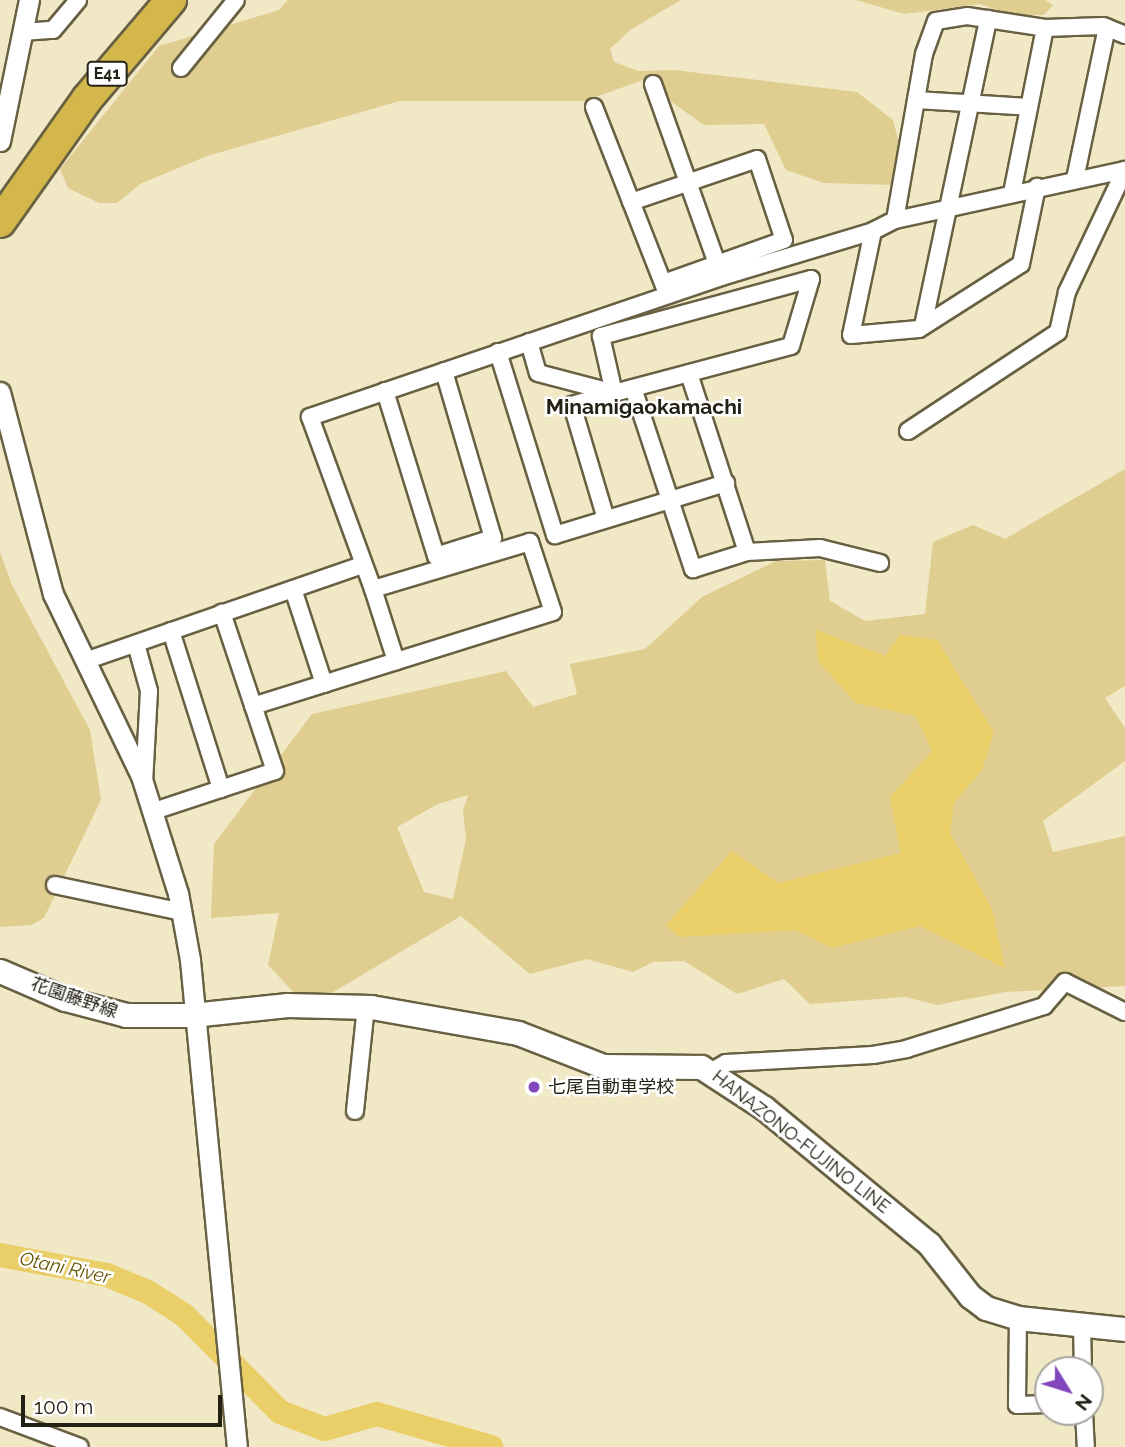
<!DOCTYPE html>
<meta charset="utf-8">
<style>
body{margin:0}
#map{position:relative;width:1125px;height:1447px;overflow:hidden;background:#f1e8c6;font-family:Raleway,"Noto Sans JP",sans-serif}
div>[style]{position:absolute}
.green>*{inset:0;background:#dfce8f}
.water>*{inset:0;background:#eace67}
.river>*{height:24px;margin:-12px;padding:0 12px;transform-origin:12px;border-radius:12px;background:#eace67}
.roads{filter:drop-shadow(2px 0 #686042) drop-shadow(-2px 0 #686042) drop-shadow(0 2px #686042) drop-shadow(0 -2px #686042)}
.minor>*{height:16px;margin:-8px;padding:0 8px;transform-origin:8px;border-radius:8px;background:#fff}
.tertiary>*{height:19px;margin:-9.5px;padding:0 9.5px;transform-origin:9.5px;border-radius:9.5px;background:#fff}
.secondary>*{height:23px;margin:-11.5px;padding:0 11.5px;transform-origin:11.5px;border-radius:11.5px;background:#fff}
.motorway>*{height:30px;margin:-15px;padding:0 15px;transform-origin:15px;border-radius:15px;background:#d3b74a}
.dots>*{width:19px;height:19px;translate:-50% -50%;box-sizing:border-box;border:4px solid #fff;border-radius:50%}
span{translate:-50% -50%;white-space:nowrap;text-align:center;line-height:1.15;-webkit-text-stroke:5px #fff;paint-order:stroke}
.shield-label span{padding:2px 5px;background:#fff;border:2px solid;border-radius:5px;-webkit-text-stroke-width:0}
.shield-label{font-size:16px;color:#232014;font-weight:700}
.street-label{font-size:18px;color:#232014}
.poi-label{font-size:18px;color:#232014}
.left{translate:0 -50%;text-align:left}
.water-label{font-size:19px;color:#675400;font-style:italic}
.quarter-label{font-size:21px;color:#232014;font-weight:700}
.north{position:absolute;left:1034px;top:1356px;width:70px;height:70px;box-sizing:border-box;background:#fff;border:2px solid #a7a6a1;border-radius:50%;rotate:128deg;font-size:19px;font-weight:700;line-height:28px;text-align:center;color:#232014}
.north::after{content:'';display:block;margin:auto;width:24px;height:32px;background:#8347bd;clip-path:polygon(50% 0,100% 100%,50% 72%,0 100%)}
.scale{position:absolute;left:21px;top:1395px;width:201px;height:32px;box-sizing:border-box;border:4px solid #232014;border-top:0;padding-left:9px;font-size:21px;line-height:24px;white-space:nowrap;color:#232014;-webkit-text-stroke:5px #fff;paint-order:stroke}
</style>
<div id="map">
<div class="green">
<div style="clip-path:polygon(288px 0,681px 0,630px 30px,610px 49px,614px 62px,638px 71px,674px 70px,857px 92px,893px 120px,905px 165px,895px 185px,824px 183px,786px 170px,764px 124px,704px 125px,669px 100px,649px 78px,584px 101px,400px 101px,207px 156px,140px 184px,117px 203px,99px 203px,68px 188px,60px 169px,159px 46px,279px 10px)"></div>
<div style="clip-path:polygon(856px 0,1045px 0,1053px 5px,1044px 15px,1011px 15px,980px 4px,904px 14px)"></div>
<div style="clip-path:polygon(evenodd,1125px 469px,1125px 686px,1105px 698px,1125px 728px,1125px 761px,1043px 821px,1053px 852px,1125px 836px,1125px 986px,1005px 992px,937px 1005px,906px 997px,810px 1004px,784px 979px,737px 994px,684px 961px,653px 962px,633px 972px,587px 959px,530px 974px,461px 916px,330px 994px,299px 998px,268px 965px,279px 913px,211px 918px,214px 844px,312px 714px,506px 671px,533px 707px,577px 694px,570px 664px,645px 649px,702px 597px,776px 561px,825px 560px,830px 601px,865px 621px,925px 614px,933px 542px,973px 525px,1005px 539px,1125px 469px,468px 795px,463px 810px,466px 839px,453px 899px,424px 892px,397px 827px,438px 804px,468px 795px)"></div>
<div style="clip-path:polygon(0 552px,12px 585px,90px 730px,101px 800px,44px 918px,31px 925px,0 927px)"></div>
</div>
<div class="water">
<div style="clip-path:polygon(816px 630px,885px 656px,900px 635px,937px 640px,994px 732px,982px 770px,954px 803px,950px 833px,992px 909px,1005px 968px,920px 926px,832px 948px,796px 930px,679px 937px,666px 925px,732px 851px,778px 883px,901px 853px,890px 797px,932px 751px,916px 716px,856px 703px,818px 661px)"></div>
</div>
<div class="river">
<div style="left:0;top:1255px;width:109px;rotate:10.6deg"></div>
<div style="left:107px;top:1275px;width:44px;rotate:22.5deg"></div>
<div style="left:148px;top:1292px;width:43px;rotate:32.6deg"></div>
<div style="left:184px;top:1315px;width:136px;rotate:45.3deg"></div>
<div style="left:280px;top:1412px;width:48px;rotate:20.7deg"></div>
<div style="left:325px;top:1429px;width:54px;rotate:-16.1deg"></div>
<div style="left:377px;top:1414px;width:119px;rotate:16.1deg"></div>
</div>
<div class="roads">
<div class="minor">
<div style="left:22px;top:32px;width:31px;rotate:-4deg"></div>
<div style="left:53px;top:30px;width:39px;rotate:-50deg"></div>
<div style="left:181px;top:68px;width:87px;rotate:-51deg"></div>
<div style="left:653px;top:84px;width:191px;rotate:70.4deg"></div>
<div style="left:916px;top:100px;width:113px;rotate:3.5deg"></div>
<div style="left:594px;top:107px;width:200px;rotate:68.6deg"></div>
<div style="left:1075px;top:179px;width:155px;rotate:-78.1deg"></div>
<div style="left:1012px;top:193px;width:168px;rotate:-78.7deg"></div>
<div style="left:631px;top:202px;width:133px;rotate:-18.8deg"></div>
<div style="left:757px;top:159px;width:85px;rotate:71.6deg"></div>
<div style="left:784px;top:240px;width:128px;rotate:160.4deg"></div>
<div style="left:895px;top:220px;width:169px;rotate:-80.1deg"></div>
<div style="left:924px;top:54px;width:35px;rotate:-70deg"></div>
<div style="left:936px;top:21px;width:31px;rotate:-9deg"></div>
<div style="left:967px;top:16px;width:79px;rotate:8.7deg"></div>
<div style="left:1045px;top:28px;width:58px;rotate:-2deg"></div>
<div style="left:1103px;top:26px;width:24px;rotate:22deg"></div>
<div style="left:873px;top:231px;width:106px;rotate:101.9deg"></div>
<div style="left:851px;top:335px;width:68px;rotate:-5deg"></div>
<div style="left:919px;top:329px;width:121px;rotate:-32.5deg"></div>
<div style="left:1021px;top:264px;width:79px;rotate:-78.3deg"></div>
<div style="left:923px;top:326px;width:314px;rotate:-78deg"></div>
<div style="left:529px;top:342px;width:32px;rotate:74deg"></div>
<div style="left:538px;top:373px;width:79px;rotate:14.7deg"></div>
<div style="left:614px;top:393px;width:183px;rotate:-14.9deg"></div>
<div style="left:791px;top:346px;width:70px;rotate:-73.4deg"></div>
<div style="left:811px;top:279px;width:218px;rotate:164.8deg"></div>
<div style="left:601px;top:336px;width:58px;rotate:77.2deg"></div>
<div style="left:614px;top:393px;width:44px;rotate:164.1deg"></div>
<div style="left:572px;top:405px;width:119px;rotate:73.4deg"></div>
<div style="left:498px;top:352px;width:192px;rotate:72.7deg"></div>
<div style="left:555px;top:535px;width:179px;rotate:-16.9deg"></div>
<div style="left:633px;top:388px;width:191px;rotate:71.7deg"></div>
<div style="left:693px;top:569px;width:57px;rotate:-17.5deg"></div>
<div style="left:747px;top:552px;width:188px;rotate:-108deg"></div>
<div style="left:385px;top:391px;width:173px;rotate:72.8deg"></div>
<div style="left:436px;top:556px;width:60px;rotate:-17.5deg"></div>
<div style="left:493px;top:538px;width:174px;rotate:-106.4deg"></div>
<div style="left:908px;top:431px;width:180px;rotate:-33.4deg"></div>
<div style="left:1058px;top:332px;width:41px;rotate:-77.3deg"></div>
<div style="left:1067px;top:292px;width:135px;rotate:-64.6deg"></div>
<div style="left:747px;top:552px;width:73px;rotate:-3.1deg"></div>
<div style="left:820px;top:548px;width:62px;rotate:14deg"></div>
<div style="left:293px;top:589px;width:100px;rotate:71.9deg"></div>
<div style="left:373px;top:589px;width:76px;rotate:72.3deg"></div>
<div style="left:171px;top:631px;width:166px;rotate:72.4deg"></div>
<div style="left:136px;top:644px;width:49px;rotate:74.5deg"></div>
<div style="left:149px;top:691px;width:92px;rotate:93.1deg"></div>
<div style="left:85px;top:661px;width:293px;rotate:-19.1deg"></div>
<div style="left:253px;top:706px;width:314px;rotate:-17.4deg"></div>
<div style="left:553px;top:612px;width:74px;rotate:-108.2deg"></div>
<div style="left:530px;top:542px;width:164px;rotate:163.3deg"></div>
<div style="left:373px;top:589px;width:183px;rotate:-110.1deg"></div>
<div style="left:310px;top:417px;width:434px;rotate:-18.8deg"></div>
<div style="left:721px;top:277px;width:159px;rotate:-16.8deg"></div>
<div style="left:873px;top:231px;width:25px;rotate:-27deg"></div>
<div style="left:895px;top:220px;width:235px;rotate:-12.3deg"></div>
<div style="left:154px;top:811px;width:127px;rotate:-18.3deg"></div>
<div style="left:275px;top:771px;width:167px;rotate:-108.5deg"></div>
<div style="left:55px;top:885px;width:130px;rotate:12deg"></div>
<div style="left:712px;top:1071px;width:16px;rotate:-30deg"></div>
<div style="left:726px;top:1063px;width:147px;rotate:-3.1deg"></div>
<div style="left:873px;top:1055px;width:34px;rotate:-10deg"></div>
<div style="left:906px;top:1049px;width:145px;rotate:-17.3deg"></div>
<div style="left:1044px;top:1006px;width:32px;rotate:-49deg"></div>
<div style="left:1065px;top:982px;width:67px;rotate:26.6deg"></div>
<div style="left:355px;top:1111px;width:105px;rotate:-84deg"></div>
<div style="left:1018px;top:1318px;width:87px;rotate:90.7deg"></div>
<div style="left:1017px;top:1405px;width:31px;rotate:-2deg"></div>
<div style="left:1082px;top:1326px;width:44px;rotate:88.7deg"></div>
<div style="left:1084px;top:1412px;width:35px;rotate:87deg"></div>
<div style="left:0;top:1417px;width:85px;rotate:20.6deg"></div>
</div>
<div class="tertiary">
<div style="left:0;top:141px;width:144px;rotate:-78.4deg"></div>
<div style="left:0;top:392px;width:209px;rotate:75.3deg"></div>
<div style="left:53px;top:594px;width:202px;rotate:64.2deg"></div>
<div style="left:141px;top:776px;width:123px;rotate:72.5deg"></div>
<div style="left:178px;top:893px;width:68px;rotate:79.8deg"></div>
<div style="left:190px;top:960px;width:489px;rotate:84.5deg"></div>
</div>
<div class="secondary">
<div style="left:0;top:971px;width:71px;rotate:23.3deg"></div>
<div style="left:65px;top:999px;width:63px;rotate:14.7deg"></div>
<div style="left:126px;top:1015px;width:66px"></div>
<div style="left:192px;top:1015px;width:96px;rotate:-6deg"></div>
<div style="left:287px;top:1005px;width:84px;rotate:1.4deg"></div>
<div style="left:371px;top:1007px;width:149px;rotate:10deg"></div>
<div style="left:518px;top:1033px;width:91px;rotate:21.2deg"></div>
<div style="left:603px;top:1066px;width:98px;rotate:0.6deg"></div>
<div style="left:701px;top:1067px;width:75px;rotate:33.1deg"></div>
<div style="left:764px;top:1108px;width:214px;rotate:39.5deg"></div>
<div style="left:929px;top:1244px;width:66px;rotate:51.7deg"></div>
<div style="left:970px;top:1296px;width:20px;rotate:37deg"></div>
<div style="left:986px;top:1308px;width:34px;rotate:17deg"></div>
<div style="left:1018px;top:1318px;width:108px;rotate:5.9deg"></div>
</div>
<div class="motorway">
<div style="left:0;top:222px;width:151px;rotate:-54.7deg"></div>
<div style="left:87px;top:99px;width:130px;rotate:-49.7deg"></div>
</div>
</div>
<div class="dots">
<div style="left:534px;top:1087px;background:#8347bd"></div>
</div>
<div class="shield-label">
<span style="left:107px;top:74px">E41</span>
</div>
<div class="street-label">
<span style="left:74px;top:998px;rotate:19deg">花園藤野線</span>
<span style="left:801px;top:1142px;rotate:38deg">HANAZONO-FUJINO LINE</span>
</div>
<div class="poi-label">
<span class="left" style="left:548px;top:1087px">七尾自動車学校</span>
</div>
<div class="water-label">
<span style="left:65px;top:1268px;rotate:12deg">Otani River</span>
</div>
<div class="quarter-label">
<span style="left:644px;top:407px">Minamigaokamachi</span>
</div>
<div class="north">N</div>
<div class="scale">100 m</div>
</div>
